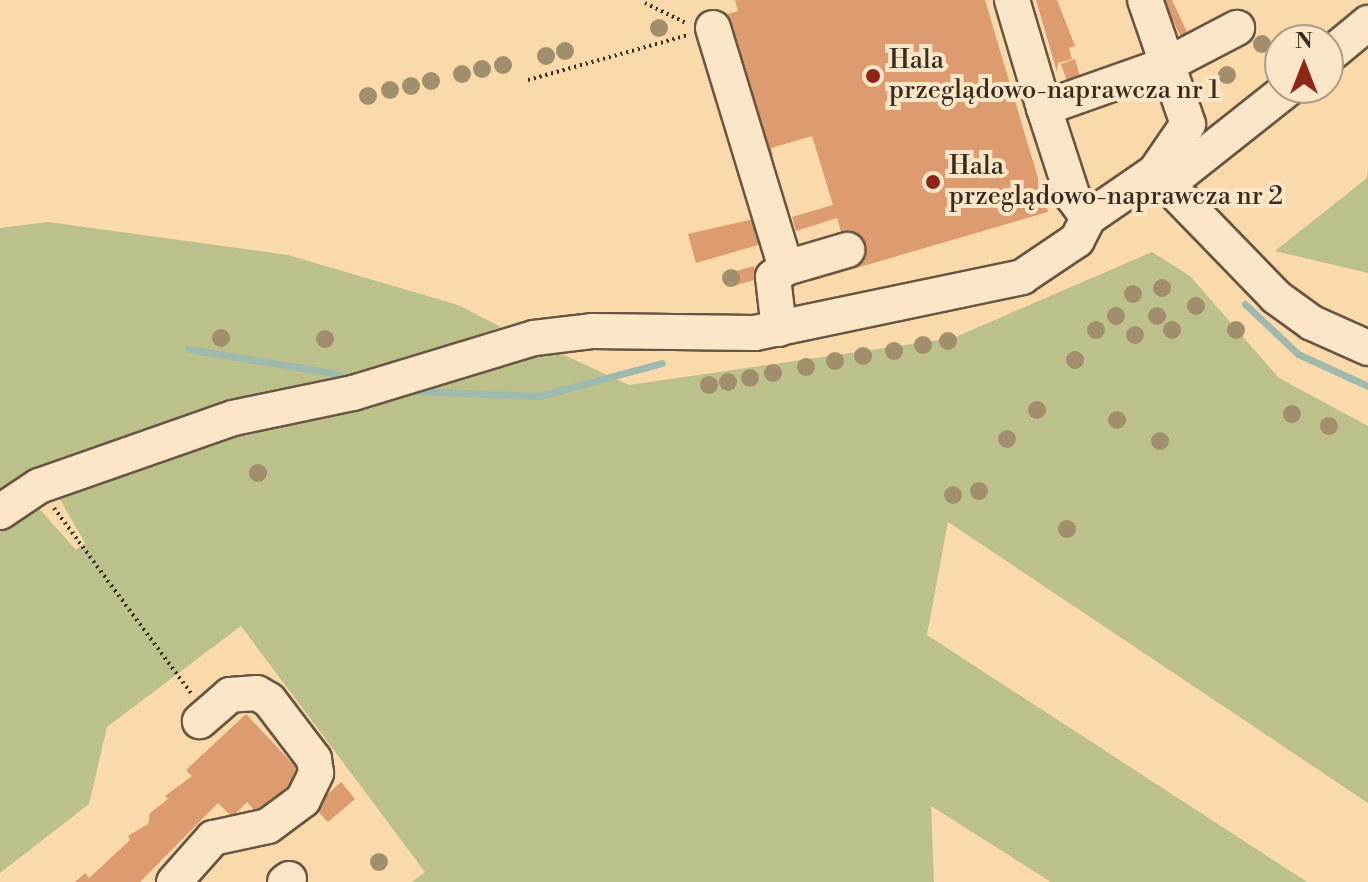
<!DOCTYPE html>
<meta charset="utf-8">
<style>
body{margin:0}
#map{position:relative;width:1368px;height:882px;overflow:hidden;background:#fad9ab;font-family:"Libre Bodoni",serif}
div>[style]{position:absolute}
.green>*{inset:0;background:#bcc08b}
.stream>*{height:7px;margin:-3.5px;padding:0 3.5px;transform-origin:3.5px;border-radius:3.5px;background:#9ebaad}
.building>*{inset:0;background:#dc9c6f}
.path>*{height:4px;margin-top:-2px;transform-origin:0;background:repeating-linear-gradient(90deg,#382b1f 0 2px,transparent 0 6px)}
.roads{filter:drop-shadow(2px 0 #685642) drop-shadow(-2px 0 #685642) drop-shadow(0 2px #685642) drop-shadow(0 -2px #685642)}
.minor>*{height:34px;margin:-17px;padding:0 17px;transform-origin:17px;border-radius:17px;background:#fce6c8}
.trees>*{width:18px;height:18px;margin:-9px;border-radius:50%;background:#a18e6d}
.dots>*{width:22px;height:22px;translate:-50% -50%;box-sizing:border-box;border:4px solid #fce6c8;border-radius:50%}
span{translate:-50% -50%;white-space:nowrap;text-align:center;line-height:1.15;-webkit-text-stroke:8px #fce6c8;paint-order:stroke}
.poi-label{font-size:26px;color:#382b1f}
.left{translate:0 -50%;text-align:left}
.north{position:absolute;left:1264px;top:24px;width:80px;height:80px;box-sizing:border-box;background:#fce6c8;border:2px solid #ae9b84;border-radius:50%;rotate:0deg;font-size:22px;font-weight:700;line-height:32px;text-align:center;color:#382b1f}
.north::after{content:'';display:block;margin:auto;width:28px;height:36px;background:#8f2418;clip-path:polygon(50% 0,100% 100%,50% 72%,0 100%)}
</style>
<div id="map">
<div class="green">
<div style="clip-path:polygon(1368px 169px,1368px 273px,1275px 251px,1367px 178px)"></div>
<div style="clip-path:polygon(48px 222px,288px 255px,458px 305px,501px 327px,0 493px,0 228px)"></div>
<div style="clip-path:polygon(1152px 252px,1190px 276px,1279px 378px,1368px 426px,1368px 803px,948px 522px,927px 635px,1307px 882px,1051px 882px,931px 806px,934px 882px,412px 882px,425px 872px,241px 626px,107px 727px,89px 804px,0 873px,0 528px,35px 504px,76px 550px,85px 543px,55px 491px,122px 464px,538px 343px,629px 385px,953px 338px)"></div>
</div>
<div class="stream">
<div style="left:1245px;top:304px;width:73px;rotate:43.3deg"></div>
<div style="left:1298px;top:354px;width:77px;rotate:24.6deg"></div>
<div style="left:188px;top:349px;width:153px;rotate:9.4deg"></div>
<div style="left:413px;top:391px;width:126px;rotate:2.3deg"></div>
<div style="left:539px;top:396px;width:127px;rotate:-15deg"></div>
</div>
<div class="building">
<div style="clip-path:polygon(735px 0,985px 0,1048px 212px,812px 281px,808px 268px,848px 257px,837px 218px,796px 231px,792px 217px,833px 205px,812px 136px,771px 148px,773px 155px,765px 157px,721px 16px,738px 11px)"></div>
<div style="clip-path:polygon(1036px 0,1057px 0,1075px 46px,1069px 48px,1072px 59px,1058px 63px,1057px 72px)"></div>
<div style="clip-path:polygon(1163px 0,1172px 0,1192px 43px,1186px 48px)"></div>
<div style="clip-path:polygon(1075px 59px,1081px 80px,1068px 84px,1061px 64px)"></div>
<div style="clip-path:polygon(758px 218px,765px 243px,696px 263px,688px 234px)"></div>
<div style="clip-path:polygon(754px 266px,757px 279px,737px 285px,733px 272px)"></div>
<div style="clip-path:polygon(246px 714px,305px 777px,261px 818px,247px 802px,232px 817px,218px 803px,140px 882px,75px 882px,85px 873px,89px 878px,130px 840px,128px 836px,148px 824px,150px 813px,168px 799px,165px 796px,192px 776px,186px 770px)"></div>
<div style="clip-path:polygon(341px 782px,355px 799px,328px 822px,314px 807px)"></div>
</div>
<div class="path">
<div style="left:645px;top:3px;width:46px;rotate:26deg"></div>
<div style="left:528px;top:80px;width:166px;rotate:-15.7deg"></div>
<div style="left:54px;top:508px;width:230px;rotate:53.5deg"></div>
</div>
<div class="roads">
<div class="minor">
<div style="left:1012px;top:0;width:113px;rotate:73.5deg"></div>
<div style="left:1044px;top:108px;width:132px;rotate:-19.5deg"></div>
<div style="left:1168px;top:64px;width:78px;rotate:-27.6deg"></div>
<div style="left:713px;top:28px;width:251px;rotate:73.1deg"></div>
<div style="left:1328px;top:56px;width:52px;rotate:-39.5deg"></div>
<div style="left:1044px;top:108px;width:94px;rotate:72deg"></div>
<div style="left:1073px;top:197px;width:26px;rotate:54deg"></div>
<div style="left:1155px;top:172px;width:174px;rotate:45.9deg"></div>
<div style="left:1276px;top:297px;width:44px;rotate:35.8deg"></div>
<div style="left:1312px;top:323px;width:61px;rotate:24.1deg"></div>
<div style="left:1169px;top:183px;width:153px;rotate:-38.4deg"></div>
<div style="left:779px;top:329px;width:52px;rotate:-96.6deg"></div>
<div style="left:773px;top:277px;width:16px;rotate:-35deg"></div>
<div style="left:786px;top:268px;width:64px;rotate:-16.4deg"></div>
<div style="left:0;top:512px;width:47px;rotate:-33.7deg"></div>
<div style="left:39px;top:486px;width:206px;rotate:-19.3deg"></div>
<div style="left:233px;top:418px;width:123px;rotate:-11.8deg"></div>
<div style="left:353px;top:393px;width:189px;rotate:-16.9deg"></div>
<div style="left:534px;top:338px;width:58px;rotate:-6.9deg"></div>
<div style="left:592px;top:331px;width:163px;rotate:0.7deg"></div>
<div style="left:755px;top:333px;width:273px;rotate:-11.8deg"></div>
<div style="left:1022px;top:277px;width:66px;rotate:-33.9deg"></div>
<div style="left:1077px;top:240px;width:25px;rotate:-63deg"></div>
<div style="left:1088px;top:218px;width:81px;rotate:-34.5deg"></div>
<div style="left:1155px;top:172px;width:58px;rotate:-55.5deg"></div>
<div style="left:1188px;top:124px;width:131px;rotate:-109.1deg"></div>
<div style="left:174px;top:882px;width:59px;rotate:-48.4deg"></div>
<div style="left:213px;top:838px;width:56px;rotate:-12.3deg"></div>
<div style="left:268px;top:826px;width:44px;rotate:-36.6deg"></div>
<div style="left:303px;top:800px;width:30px;rotate:-64deg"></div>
<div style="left:316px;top:773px;width:14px;rotate:-98deg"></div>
<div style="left:314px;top:759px;width:74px;rotate:-127.3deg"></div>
<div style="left:269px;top:700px;width:14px;rotate:-150deg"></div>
<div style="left:257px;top:693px;width:27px;rotate:176deg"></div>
<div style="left:230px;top:695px;width:40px;rotate:139deg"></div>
<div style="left:285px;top:882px;width:5px;rotate:-37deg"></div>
</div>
</div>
<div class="trees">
<div style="left:659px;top:28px"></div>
<div style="left:1262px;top:44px"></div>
<div style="left:565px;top:51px"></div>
<div style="left:546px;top:56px"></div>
<div style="left:503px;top:65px"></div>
<div style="left:482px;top:69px"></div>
<div style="left:462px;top:74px"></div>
<div style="left:1227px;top:75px"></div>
<div style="left:431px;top:81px"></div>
<div style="left:411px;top:86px"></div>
<div style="left:390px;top:90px"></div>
<div style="left:368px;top:96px"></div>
<div style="left:731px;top:278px"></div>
<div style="left:1162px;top:288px"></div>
<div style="left:1133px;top:294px"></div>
<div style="left:1196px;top:306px"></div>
<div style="left:1116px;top:316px"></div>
<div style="left:1157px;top:316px"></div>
<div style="left:1096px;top:330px"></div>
<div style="left:1172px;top:330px"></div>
<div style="left:1236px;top:330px"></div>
<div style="left:1135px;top:335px"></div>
<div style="left:221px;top:338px"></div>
<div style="left:325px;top:339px"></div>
<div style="left:948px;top:341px"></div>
<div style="left:923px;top:345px"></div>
<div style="left:894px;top:351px"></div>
<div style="left:863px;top:356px"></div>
<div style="left:1075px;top:360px"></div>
<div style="left:835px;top:361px"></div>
<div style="left:806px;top:367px"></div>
<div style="left:773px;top:373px"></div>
<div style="left:750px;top:378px"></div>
<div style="left:728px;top:382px"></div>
<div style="left:709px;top:385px"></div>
<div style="left:1037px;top:410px"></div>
<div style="left:1292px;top:414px"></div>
<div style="left:1117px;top:420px"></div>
<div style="left:1329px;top:426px"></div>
<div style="left:1007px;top:439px"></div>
<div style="left:1160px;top:441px"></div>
<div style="left:258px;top:473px"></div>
<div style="left:979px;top:491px"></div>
<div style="left:953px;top:495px"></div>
<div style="left:1067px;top:529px"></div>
<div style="left:379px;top:862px"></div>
</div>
<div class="dots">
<div style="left:873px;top:76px;background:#8f2418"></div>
<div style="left:933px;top:182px;background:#8f2418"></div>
</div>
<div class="poi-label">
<span class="left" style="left:889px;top:76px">Hala<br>przeglądowo-naprawcza nr 1</span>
<span class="left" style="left:949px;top:182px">Hala<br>przeglądowo-naprawcza nr 2</span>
</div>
<div class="north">N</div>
</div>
